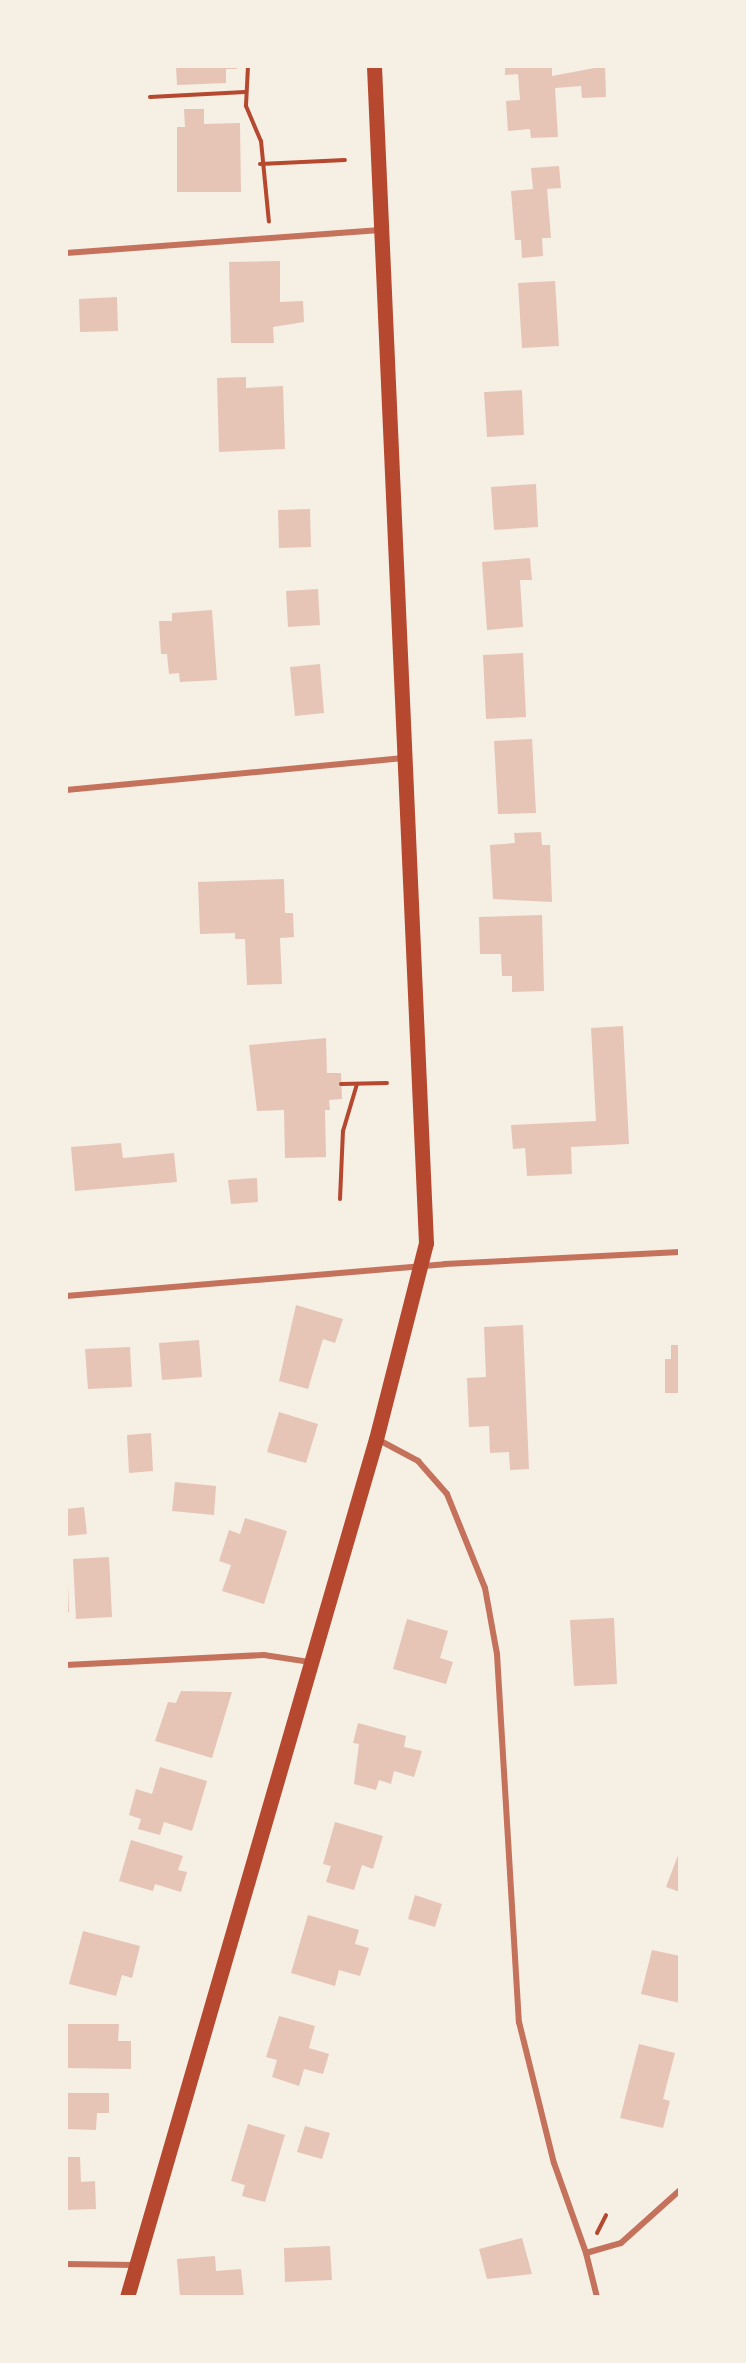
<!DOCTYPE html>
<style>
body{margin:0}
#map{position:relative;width:746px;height:2363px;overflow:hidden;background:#f6efe4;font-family:"IBM Plex Sans",sans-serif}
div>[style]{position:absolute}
.building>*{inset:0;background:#e6c5b7}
.path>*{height:4px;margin:-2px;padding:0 2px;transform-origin:2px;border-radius:2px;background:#b5482f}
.minor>*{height:6px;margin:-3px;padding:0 3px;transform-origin:3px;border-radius:3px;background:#c5725c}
.primary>*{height:15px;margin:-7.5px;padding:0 7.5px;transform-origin:7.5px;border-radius:7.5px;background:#b5482f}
span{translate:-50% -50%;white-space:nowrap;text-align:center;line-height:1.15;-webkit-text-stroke:6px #f6efe4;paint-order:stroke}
.frame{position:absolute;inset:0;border:68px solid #f6efe4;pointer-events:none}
</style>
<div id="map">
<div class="building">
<div style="clip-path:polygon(176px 66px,237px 66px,237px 69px,226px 69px,226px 83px,177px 85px)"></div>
<div style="clip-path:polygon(505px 66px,552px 66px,552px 76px,605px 66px,606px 97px,582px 98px,581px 86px,555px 88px,558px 137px,531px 138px,530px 129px,508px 131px,506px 101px,520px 100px,518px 74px,505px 75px)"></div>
<div style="clip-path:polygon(184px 109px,204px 109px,204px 124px,240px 123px,241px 192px,177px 192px,177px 127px,185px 127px)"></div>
<div style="clip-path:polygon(559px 166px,561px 188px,547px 189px,551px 238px,542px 238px,543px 256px,522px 258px,521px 240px,515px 240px,511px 191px,533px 189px,531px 168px)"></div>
<div style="clip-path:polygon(280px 261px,280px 302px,303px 301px,304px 322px,273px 327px,274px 343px,231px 343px,229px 262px)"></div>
<div style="clip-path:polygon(555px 281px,559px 346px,522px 348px,518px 283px)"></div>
<div style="clip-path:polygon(117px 297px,118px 331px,80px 332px,79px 299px)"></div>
<div style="clip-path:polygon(246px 377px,246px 388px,283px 386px,285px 449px,219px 452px,217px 378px)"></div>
<div style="clip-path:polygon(522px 390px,524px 435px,487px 437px,484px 392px)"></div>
<div style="clip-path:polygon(536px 484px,538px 527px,494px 530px,491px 487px)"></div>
<div style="clip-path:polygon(310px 509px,311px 547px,279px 548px,278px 510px)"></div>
<div style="clip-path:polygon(530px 558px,532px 580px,520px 580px,523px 627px,487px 630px,482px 562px)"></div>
<div style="clip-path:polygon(318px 589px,320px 625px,288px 627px,286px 591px)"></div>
<div style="clip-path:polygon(212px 610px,217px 680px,180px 682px,179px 673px,169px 674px,167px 654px,161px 654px,159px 621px,172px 621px,172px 613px)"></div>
<div style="clip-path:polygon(523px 653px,526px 717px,486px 719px,483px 655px)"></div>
<div style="clip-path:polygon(320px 664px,324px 713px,295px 716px,290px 667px)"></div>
<div style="clip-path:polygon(532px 739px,536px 813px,498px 814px,494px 741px)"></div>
<div style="clip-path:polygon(541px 832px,542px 845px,550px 845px,552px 902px,493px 899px,490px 845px,515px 843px,514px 833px)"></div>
<div style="clip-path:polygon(284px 879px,285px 913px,293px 913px,294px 937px,280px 938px,282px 984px,247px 985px,245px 939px,235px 939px,235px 933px,200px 934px,198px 882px)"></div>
<div style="clip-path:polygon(542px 915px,544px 991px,512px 992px,512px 976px,502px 976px,501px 954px,480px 954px,479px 917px)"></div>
<div style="clip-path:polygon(623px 1026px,629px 1144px,571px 1147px,572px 1174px,527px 1176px,525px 1148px,513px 1149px,511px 1125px,596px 1121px,591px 1028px)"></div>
<div style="clip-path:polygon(326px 1038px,327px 1073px,341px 1073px,342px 1099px,329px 1100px,330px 1110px,325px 1110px,326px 1157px,285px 1158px,284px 1110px,257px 1111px,249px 1045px)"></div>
<div style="clip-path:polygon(121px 1143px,123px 1158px,174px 1153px,177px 1182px,75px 1191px,71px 1147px)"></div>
<div style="clip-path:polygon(257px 1178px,258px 1202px,231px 1204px,228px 1180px)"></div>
<div style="clip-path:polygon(296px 1305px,343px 1319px,335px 1343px,323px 1339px,308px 1389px,279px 1381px)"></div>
<div style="clip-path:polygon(523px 1325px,529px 1469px,510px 1470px,509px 1452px,490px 1453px,489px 1426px,469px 1427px,467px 1378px,486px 1377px,484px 1327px)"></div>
<div style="clip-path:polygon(199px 1340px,202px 1377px,162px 1380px,159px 1343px)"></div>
<div style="clip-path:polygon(671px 1345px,680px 1345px,680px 1393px,665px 1393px,665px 1359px,671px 1359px)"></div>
<div style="clip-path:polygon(130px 1347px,132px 1387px,88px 1389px,85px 1349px)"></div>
<div style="clip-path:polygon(279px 1412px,318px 1424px,306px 1463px,267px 1452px)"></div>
<div style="clip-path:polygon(151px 1433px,153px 1471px,129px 1473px,127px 1435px)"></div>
<div style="clip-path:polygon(175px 1482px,216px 1486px,214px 1515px,172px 1511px)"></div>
<div style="clip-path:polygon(84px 1507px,87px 1534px,67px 1536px,66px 1509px)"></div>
<div style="clip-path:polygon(245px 1518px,287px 1531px,264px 1604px,222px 1591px,231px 1565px,219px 1561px,229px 1530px,240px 1534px)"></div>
<div style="clip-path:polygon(109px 1557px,112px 1617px,76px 1619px,73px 1559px)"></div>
<div style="clip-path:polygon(66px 1585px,68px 1585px,69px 1612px,66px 1613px)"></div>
<div style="clip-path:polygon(614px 1618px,617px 1684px,574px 1686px,570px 1620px)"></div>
<div style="clip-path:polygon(407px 1619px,448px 1631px,440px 1658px,453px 1662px,446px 1684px,393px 1669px)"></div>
<div style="clip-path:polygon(181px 1691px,232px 1692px,212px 1758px,155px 1741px,168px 1702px,176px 1703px)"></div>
<div style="clip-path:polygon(358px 1723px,406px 1736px,404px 1747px,422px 1751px,414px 1777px,394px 1771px,391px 1784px,379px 1780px,376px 1790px,354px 1784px,359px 1744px,353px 1743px)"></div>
<div style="clip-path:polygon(160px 1767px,207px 1781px,192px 1831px,164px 1822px,160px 1835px,138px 1829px,141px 1819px,129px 1815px,136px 1789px,152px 1794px)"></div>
<div style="clip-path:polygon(335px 1822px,383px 1836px,373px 1869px,362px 1865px,354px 1890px,326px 1882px,331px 1866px,323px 1864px)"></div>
<div style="clip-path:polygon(131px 1840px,183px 1856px,178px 1870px,187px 1872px,181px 1892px,155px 1884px,153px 1891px,119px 1881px)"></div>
<div style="clip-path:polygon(680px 1850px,680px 1892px,666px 1887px)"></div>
<div style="clip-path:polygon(415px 1895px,442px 1904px,435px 1927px,408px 1919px)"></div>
<div style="clip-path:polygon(308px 1915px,359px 1930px,355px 1944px,369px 1948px,360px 1976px,339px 1970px,335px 1986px,291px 1973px)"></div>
<div style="clip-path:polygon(83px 1931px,140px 1946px,132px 1978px,122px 1975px,116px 1996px,69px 1984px)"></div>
<div style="clip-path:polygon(652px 1950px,680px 1956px,680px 2003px,641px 1994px)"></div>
<div style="clip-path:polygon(279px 2016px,315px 2026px,309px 2048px,329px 2054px,323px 2074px,304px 2069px,299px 2086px,272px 2077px,277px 2060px,266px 2057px)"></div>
<div style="clip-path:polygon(66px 2024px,119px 2024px,118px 2041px,131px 2041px,131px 2069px,66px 2068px)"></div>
<div style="clip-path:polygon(639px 2044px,675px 2053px,663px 2099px,670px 2101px,663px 2128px,620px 2118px)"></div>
<div style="clip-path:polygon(66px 2093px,109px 2093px,109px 2113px,97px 2113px,96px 2130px,66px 2129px)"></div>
<div style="clip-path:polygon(248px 2124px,285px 2135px,265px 2202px,242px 2196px,245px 2185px,231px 2181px)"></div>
<div style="clip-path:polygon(305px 2126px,330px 2133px,322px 2159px,297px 2152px)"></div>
<div style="clip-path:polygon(66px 2157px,80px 2157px,81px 2182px,95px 2181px,96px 2209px,66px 2210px)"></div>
<div style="clip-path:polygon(522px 2238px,532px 2274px,487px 2279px,479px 2249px)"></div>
<div style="clip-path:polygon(330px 2246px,332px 2280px,285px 2282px,284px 2248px)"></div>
<div style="clip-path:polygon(215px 2256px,216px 2271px,241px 2269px,244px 2297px,180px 2297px,177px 2259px)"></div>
</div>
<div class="path">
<div style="left:248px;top:66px;width:40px;rotate:92.9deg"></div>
<div style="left:246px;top:106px;width:38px;rotate:67deg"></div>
<div style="left:261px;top:141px;width:81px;rotate:84.4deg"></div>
<div style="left:150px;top:97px;width:95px;rotate:-3deg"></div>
<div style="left:260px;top:164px;width:85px;rotate:-2.7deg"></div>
<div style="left:341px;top:1084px;width:46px;rotate:-1.2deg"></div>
<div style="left:340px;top:1199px;width:68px;rotate:-87.5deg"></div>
<div style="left:343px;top:1131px;width:49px;rotate:-73.4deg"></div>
<div style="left:597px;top:2233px;width:20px;rotate:-63deg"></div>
</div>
<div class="minor">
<div style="left:66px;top:253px;width:315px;rotate:-4.2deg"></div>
<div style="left:66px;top:790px;width:339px;rotate:-5.4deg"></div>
<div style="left:66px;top:1296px;width:380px;rotate:-4.8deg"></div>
<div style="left:445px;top:1264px;width:235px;rotate:-2.9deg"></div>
<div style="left:377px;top:1439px;width:47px;rotate:28.2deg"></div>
<div style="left:418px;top:1461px;width:44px;rotate:48.7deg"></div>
<div style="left:447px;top:1494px;width:101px;rotate:68deg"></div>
<div style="left:485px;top:1588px;width:67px;rotate:79.7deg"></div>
<div style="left:497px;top:1654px;width:369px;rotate:86.6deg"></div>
<div style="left:519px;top:2022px;width:145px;rotate:76.1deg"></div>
<div style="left:554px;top:2163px;width:96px;rotate:70.4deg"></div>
<div style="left:586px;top:2253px;width:36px;rotate:-16deg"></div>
<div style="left:621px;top:2243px;width:79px;rotate:-41.9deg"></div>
<div style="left:66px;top:1665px;width:198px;rotate:-2.9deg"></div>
<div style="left:264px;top:1655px;width:47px;rotate:8.7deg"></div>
<div style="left:586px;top:2253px;width:45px;rotate:76deg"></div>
<div style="left:66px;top:2264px;width:68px;rotate:0.8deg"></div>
</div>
<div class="primary">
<div style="left:127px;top:2297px;width:893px;rotate:-73.82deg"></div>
<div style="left:376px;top:1439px;width:202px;rotate:-75.7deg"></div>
<div style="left:426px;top:1243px;width:1178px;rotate:-92.53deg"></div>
</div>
<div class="frame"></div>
</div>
